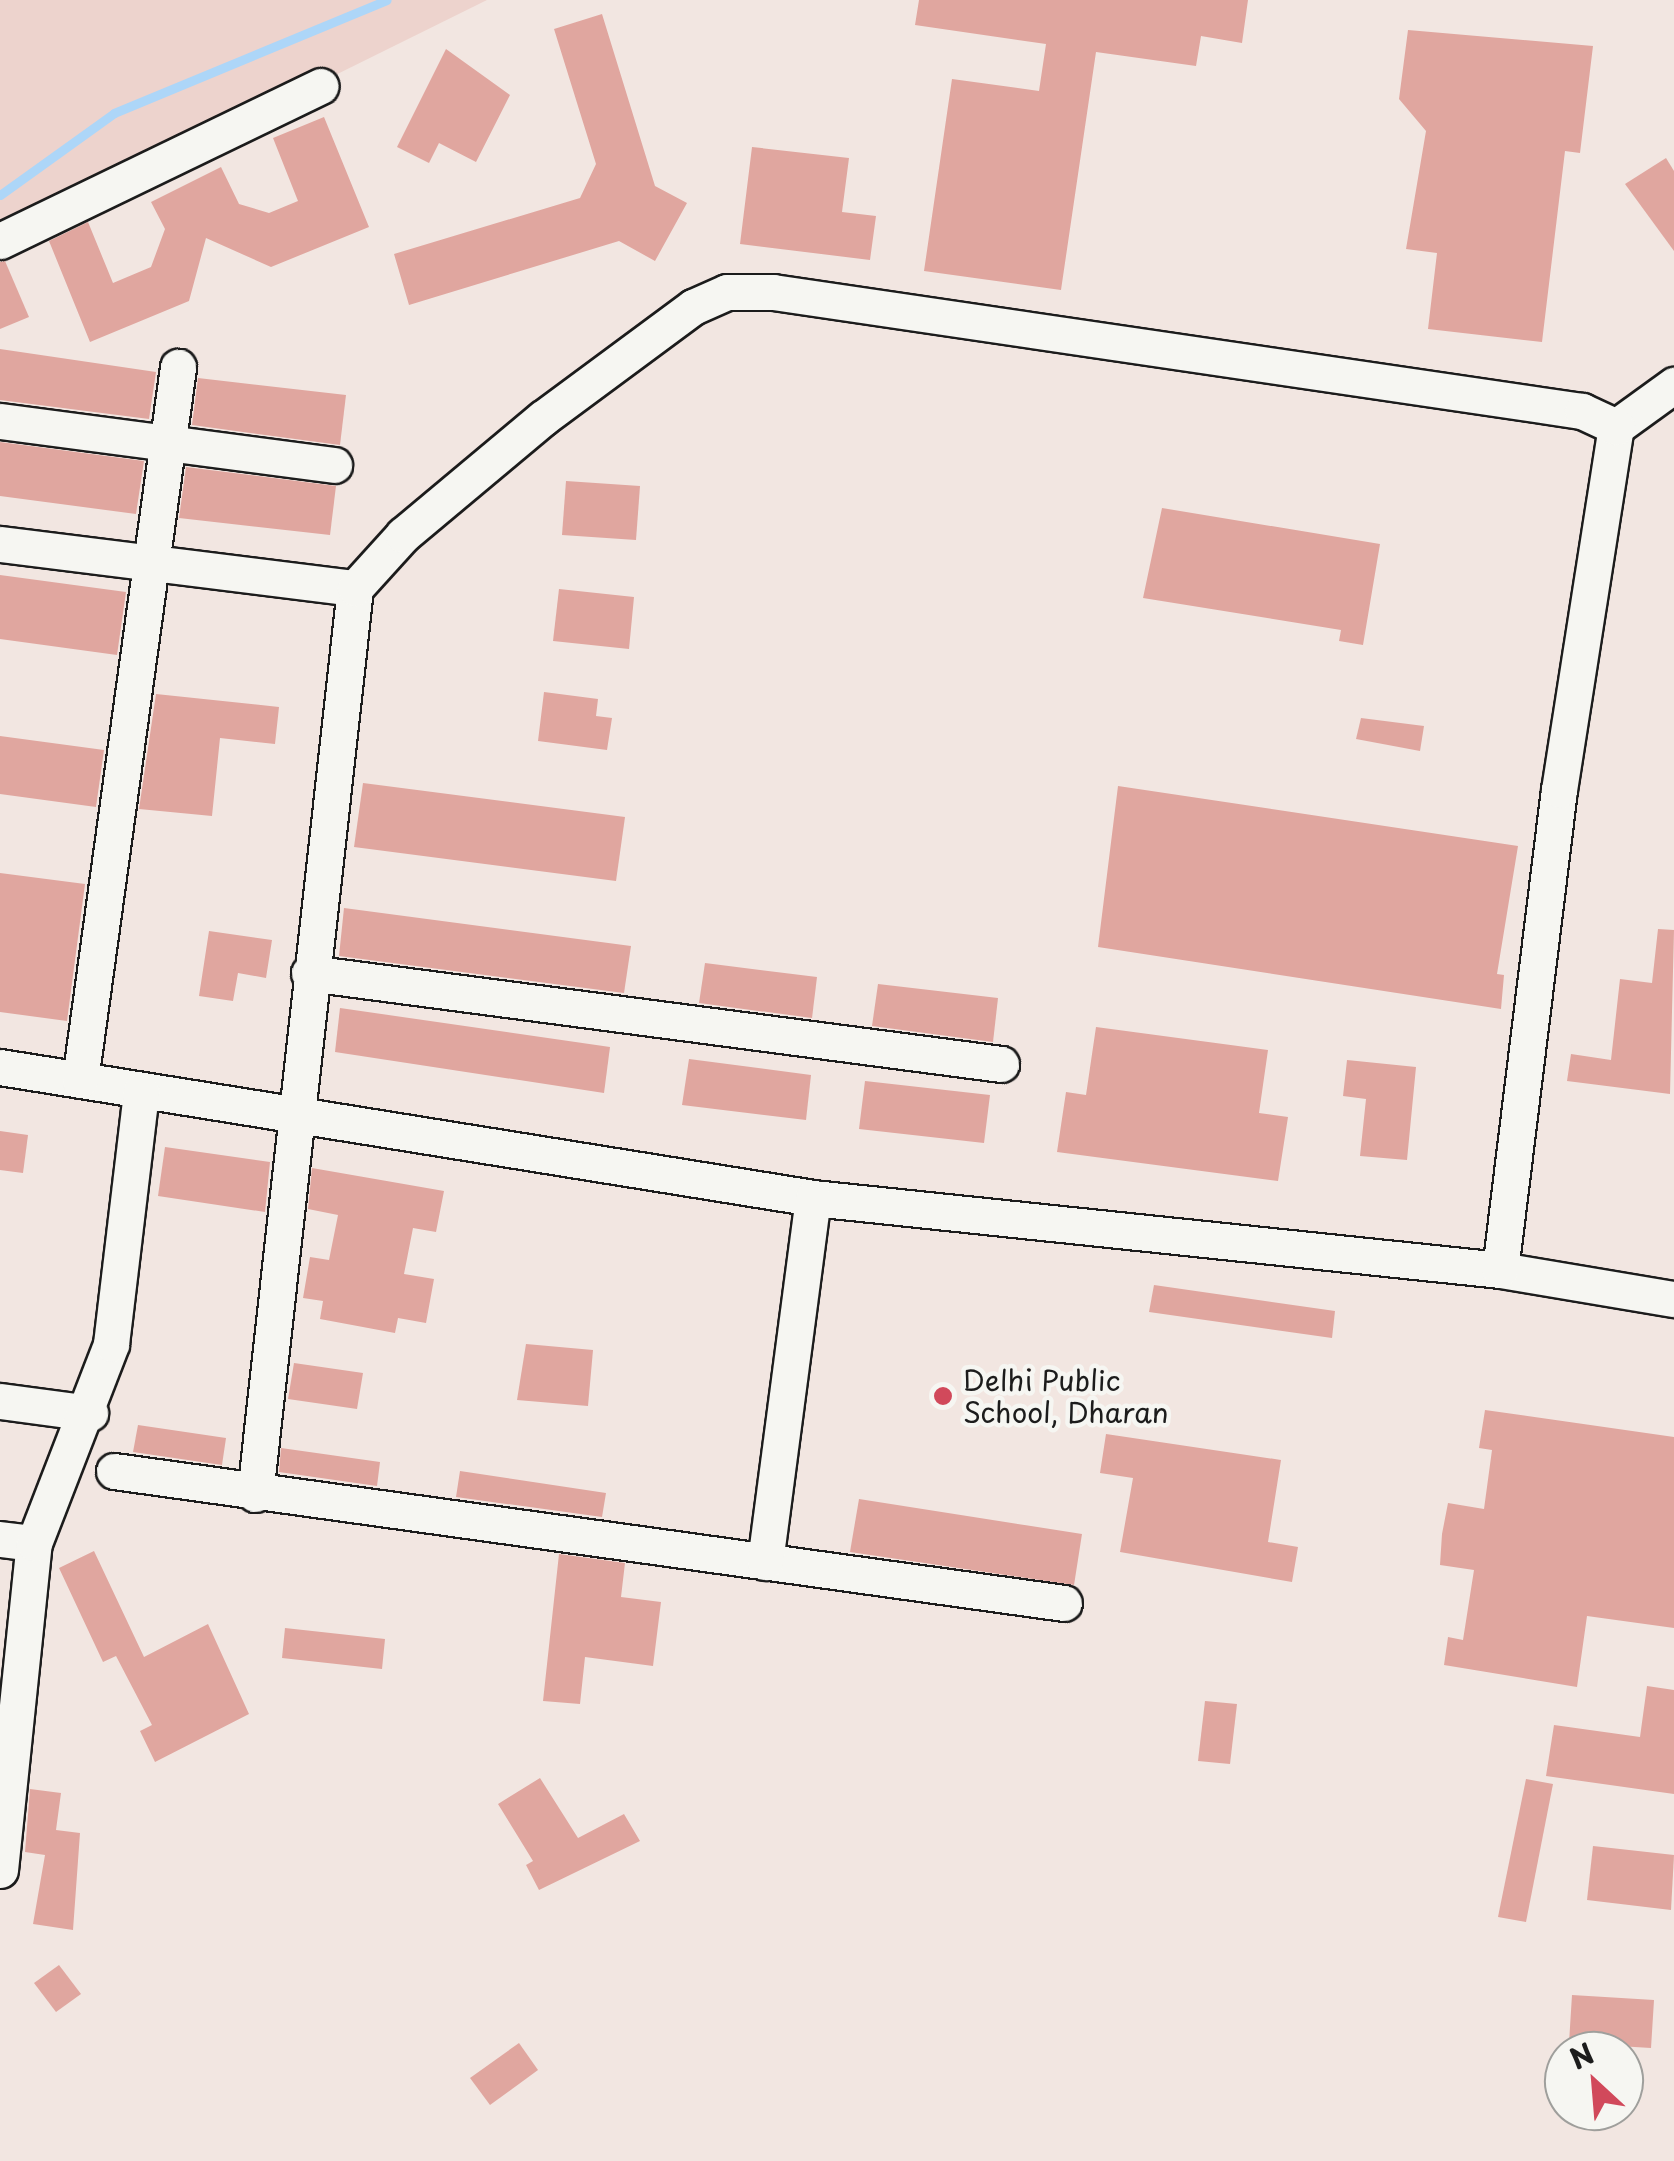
<!DOCTYPE html>
<style>
body{margin:0}
#map{position:relative;width:1674px;height:2161px;overflow:hidden;background:#f2e6e1;font-family:"Playpen Sans",sans-serif}
div>[style]{position:absolute}
.built>*{inset:0;background:#edd3cd}
.stream>*{height:9px;margin:-4.5px;padding:0 4.5px;transform-origin:4.5px;border-radius:4.5px;background:#add6f8}
.building>*{inset:0;background:#e0a69f}
.roads{filter:drop-shadow(2px 0 #1c1c1c) drop-shadow(-2px 0 #1c1c1c) drop-shadow(0 2px #1c1c1c) drop-shadow(0 -2px #1c1c1c)}
.minor>*{height:35px;margin:-17.5px;padding:0 17.5px;transform-origin:17.5px;border-radius:17.5px;background:#f6f6f2}
.dots>*{width:28px;height:28px;translate:-50% -50%;box-sizing:border-box;border:5px solid #f6f6f2;border-radius:50%}
span{translate:-50% -50%;white-space:nowrap;text-align:center;line-height:1.15;-webkit-text-stroke:9px #f6f6f2;paint-order:stroke}
.poi-label{font-size:28px;color:#1c1c1c}
.left{translate:0 -50%;text-align:left}
.north{position:absolute;left:1544px;top:2031px;width:100px;height:100px;box-sizing:border-box;background:#f6f6f2;border:2px solid #9f9f9c;border-radius:50%;rotate:334deg;font-size:28px;font-weight:700;line-height:40px;text-align:center;color:#1c1c1c}
.north::after{content:'';display:block;margin:auto;width:35px;height:45px;background:#d1495b;clip-path:polygon(50% 0,100% 100%,50% 72%,0 100%)}
</style>
<div id="map">
<div class="built">
<div style="clip-path:polygon(0 0,487px 0,0 241px)"></div>
</div>
<div class="stream">
<div style="left:0;top:195px;width:140px;rotate:-35.7deg"></div>
<div style="left:114px;top:113px;width:295px;rotate:-22.5deg"></div>
</div>
<div class="building">
<div style="clip-path:polygon(919px 0,1248px 0,1242px 43px,1201px 36px,1196px 66px,1096px 52px,1061px 290px,924px 271px,952px 79px,1039px 91px,1046px 44px,915px 25px)"></div>
<div style="clip-path:polygon(602px 14px,655px 186px,687px 203px,655px 261px,619px 241px,409px 305px,394px 254px,580px 198px,596px 164px,554px 29px)"></div>
<div style="clip-path:polygon(1408px 30px,1593px 46px,1580px 153px,1565px 151px,1542px 342px,1428px 329px,1437px 253px,1406px 249px,1426px 131px,1399px 99px)"></div>
<div style="clip-path:polygon(446px 49px,510px 95px,476px 162px,439px 143px,429px 163px,397px 147px)"></div>
<div style="clip-path:polygon(324px 117px,369px 227px,271px 267px,206px 238px,189px 301px,90px 342px,49px 241px,88px 222px,113px 283px,151px 267px,165px 229px,151px 202px,221px 167px,239px 204px,269px 213px,298px 201px,273px 138px)"></div>
<div style="clip-path:polygon(752px 147px,849px 158px,842px 212px,876px 216px,870px 260px,740px 244px)"></div>
<div style="clip-path:polygon(1666px 158px,1674px 171px,1674px 251px,1625px 184px)"></div>
<div style="clip-path:polygon(5px 261px,29px 317px,0 329px,0 262px)"></div>
<div style="clip-path:polygon(0 349px,156px 372px,149px 419px,0 400px)"></div>
<div style="clip-path:polygon(198px 378px,346px 395px,340px 445px,192px 425px)"></div>
<div style="clip-path:polygon(0 442px,144px 461px,136px 514px,0 496px)"></div>
<div style="clip-path:polygon(186px 467px,336px 486px,330px 535px,179px 518px)"></div>
<div style="clip-path:polygon(566px 481px,640px 486px,636px 540px,562px 535px)"></div>
<div style="clip-path:polygon(1162px 508px,1380px 544px,1363px 645px,1339px 641px,1341px 630px,1143px 598px)"></div>
<div style="clip-path:polygon(0 575px,126px 592px,117px 655px,0 639px)"></div>
<div style="clip-path:polygon(559px 589px,634px 597px,629px 649px,553px 641px)"></div>
<div style="clip-path:polygon(544px 692px,598px 699px,596px 716px,612px 718px,607px 750px,538px 741px)"></div>
<div style="clip-path:polygon(156px 694px,279px 707px,275px 744px,220px 738px,212px 816px,139px 809px)"></div>
<div style="clip-path:polygon(1361px 718px,1424px 726px,1420px 751px,1356px 739px)"></div>
<div style="clip-path:polygon(0 736px,104px 750px,96px 807px,0 794px)"></div>
<div style="clip-path:polygon(363px 783px,625px 817px,616px 881px,354px 847px)"></div>
<div style="clip-path:polygon(1118px 786px,1518px 846px,1497px 974px,1504px 975px,1501px 1009px,1098px 947px)"></div>
<div style="clip-path:polygon(0 873px,85px 884px,67px 1021px,0 1012px)"></div>
<div style="clip-path:polygon(344px 908px,631px 946px,624px 993px,339px 956px)"></div>
<div style="clip-path:polygon(1658px 929px,1674px 930px,1670px 1094px,1567px 1081px,1571px 1054px,1611px 1060px,1620px 979px,1652px 983px)"></div>
<div style="clip-path:polygon(209px 931px,272px 940px,266px 978px,238px 973px,233px 1001px,199px 996px)"></div>
<div style="clip-path:polygon(705px 963px,817px 977px,812px 1018px,699px 1003px)"></div>
<div style="clip-path:polygon(878px 984px,998px 998px,993px 1042px,872px 1026px)"></div>
<div style="clip-path:polygon(340px 1008px,610px 1047px,604px 1093px,335px 1052px)"></div>
<div style="clip-path:polygon(1096px 1027px,1268px 1050px,1259px 1113px,1288px 1117px,1278px 1181px,1057px 1152px,1066px 1092px,1086px 1095px)"></div>
<div style="clip-path:polygon(689px 1059px,811px 1075px,806px 1120px,682px 1105px)"></div>
<div style="clip-path:polygon(1347px 1060px,1416px 1067px,1407px 1160px,1360px 1156px,1366px 1099px,1343px 1096px)"></div>
<div style="clip-path:polygon(865px 1081px,990px 1095px,984px 1143px,859px 1129px)"></div>
<div style="clip-path:polygon(0 1131px,28px 1135px,23px 1173px,0 1170px)"></div>
<div style="clip-path:polygon(165px 1147px,270px 1162px,265px 1212px,158px 1196px)"></div>
<div style="clip-path:polygon(312px 1168px,444px 1191px,436px 1232px,413px 1228px,404px 1274px,434px 1279px,426px 1323px,398px 1318px,395px 1333px,320px 1319px,323px 1301px,303px 1298px,310px 1257px,329px 1260px,338px 1215px,308px 1209px)"></div>
<div style="clip-path:polygon(1154px 1285px,1335px 1311px,1332px 1338px,1149px 1312px)"></div>
<div style="clip-path:polygon(526px 1344px,593px 1350px,588px 1406px,517px 1400px)"></div>
<div style="clip-path:polygon(294px 1363px,363px 1373px,357px 1409px,288px 1399px)"></div>
<div style="clip-path:polygon(1485px 1410px,1674px 1437px,1674px 1628px,1587px 1616px,1577px 1687px,1444px 1665px,1448px 1637px,1463px 1640px,1474px 1570px,1440px 1565px,1442px 1534px,1448px 1503px,1484px 1509px,1492px 1450px,1479px 1448px)"></div>
<div style="clip-path:polygon(138px 1425px,226px 1438px,222px 1465px,133px 1452px)"></div>
<div style="clip-path:polygon(1106px 1434px,1281px 1460px,1268px 1542px,1298px 1547px,1292px 1582px,1120px 1552px,1133px 1478px,1100px 1473px)"></div>
<div style="clip-path:polygon(281px 1448px,380px 1462px,377px 1486px,279px 1472px)"></div>
<div style="clip-path:polygon(460px 1471px,606px 1493px,602px 1517px,456px 1497px)"></div>
<div style="clip-path:polygon(859px 1499px,1082px 1534px,1074px 1585px,850px 1552px)"></div>
<div style="clip-path:polygon(94px 1551px,144px 1657px,208px 1624px,249px 1714px,155px 1762px,140px 1731px,152px 1725px,116px 1656px,103px 1662px,59px 1568px)"></div>
<div style="clip-path:polygon(559px 1554px,625px 1563px,621px 1597px,661px 1602px,653px 1666px,585px 1657px,580px 1704px,543px 1701px)"></div>
<div style="clip-path:polygon(285px 1628px,385px 1639px,382px 1669px,282px 1658px)"></div>
<div style="clip-path:polygon(1647px 1686px,1674px 1690px,1674px 1794px,1546px 1776px,1554px 1725px,1640px 1737px)"></div>
<div style="clip-path:polygon(1205px 1701px,1237px 1704px,1230px 1764px,1198px 1761px)"></div>
<div style="clip-path:polygon(540px 1778px,578px 1838px,624px 1814px,640px 1841px,539px 1890px,526px 1865px,533px 1861px,498px 1804px)"></div>
<div style="clip-path:polygon(1526px 1779px,1553px 1784px,1526px 1922px,1498px 1917px)"></div>
<div style="clip-path:polygon(30px 1789px,61px 1793px,56px 1830px,80px 1833px,73px 1930px,33px 1924px,45px 1855px,25px 1852px)"></div>
<div style="clip-path:polygon(1593px 1846px,1674px 1855px,1671px 1910px,1587px 1900px)"></div>
<div style="clip-path:polygon(59px 1965px,81px 1994px,56px 2012px,34px 1983px)"></div>
<div style="clip-path:polygon(1572px 1995px,1654px 2000px,1651px 2048px,1569px 2043px)"></div>
<div style="clip-path:polygon(519px 2043px,538px 2070px,490px 2105px,470px 2078px)"></div>
</div>
<div class="roads">
<div class="minor">
<div style="left:0;top:241px;width:356px;rotate:-25.8deg"></div>
<div style="left:0;top:421px;width:337px;rotate:7.5deg"></div>
<div style="left:0;top:544px;width:358px;rotate:7.1deg"></div>
<div style="left:309px;top:973px;width:698px;rotate:7.49deg"></div>
<div style="left:0;top:1067px;width:823px;rotate:9.15deg"></div>
<div style="left:813px;top:1198px;width:691px;rotate:5.98deg"></div>
<div style="left:1500px;top:1270px;width:176px;rotate:9.5deg"></div>
<div style="left:80px;top:1080px;width:720px;rotate:-82.17deg"></div>
<div style="left:1500px;top:1270px;width:484px;rotate:-83deg"></div>
<div style="left:1559px;top:790px;width:367px;rotate:-81.1deg"></div>
<div style="left:1616px;top:427px;width:72px;rotate:-35.9deg"></div>
<div style="left:0;top:1401px;width:91px;rotate:7.6deg"></div>
<div style="left:114px;top:1471px;width:959px;rotate:7.91deg"></div>
<div style="left:255px;top:1494px;width:912px;rotate:-83.7deg"></div>
<div style="left:355px;top:588px;width:72px;rotate:-47.8deg"></div>
<div style="left:403px;top:535px;width:182px;rotate:-39.9deg"></div>
<div style="left:543px;top:418px;width:187px;rotate:-36.5deg"></div>
<div style="left:693px;top:307px;width:37px;rotate:-24deg"></div>
<div style="left:727px;top:292px;width:46px"></div>
<div style="left:773px;top:292px;width:818px;rotate:8.37deg"></div>
<div style="left:1582px;top:411px;width:38px;rotate:25deg"></div>
<div style="left:0;top:1539px;width:34px;rotate:7deg"></div>
<div style="left:765px;top:1562px;width:367px;rotate:-82.5deg"></div>
<div style="left:0;top:1870px;width:329px;rotate:-84.1deg"></div>
<div style="left:34px;top:1543px;width:213px;rotate:-68.8deg"></div>
<div style="left:111px;top:1344px;width:255px;rotate:-83.2deg"></div>
</div>
</div>
<div class="dots">
<div style="left:943px;top:1396px;background:#d1495b"></div>
</div>
<div class="poi-label">
<span class="left" style="left:963px;top:1396px">Delhi Public<br>School, Dharan</span>
</div>
<div class="north">N</div>
</div>
